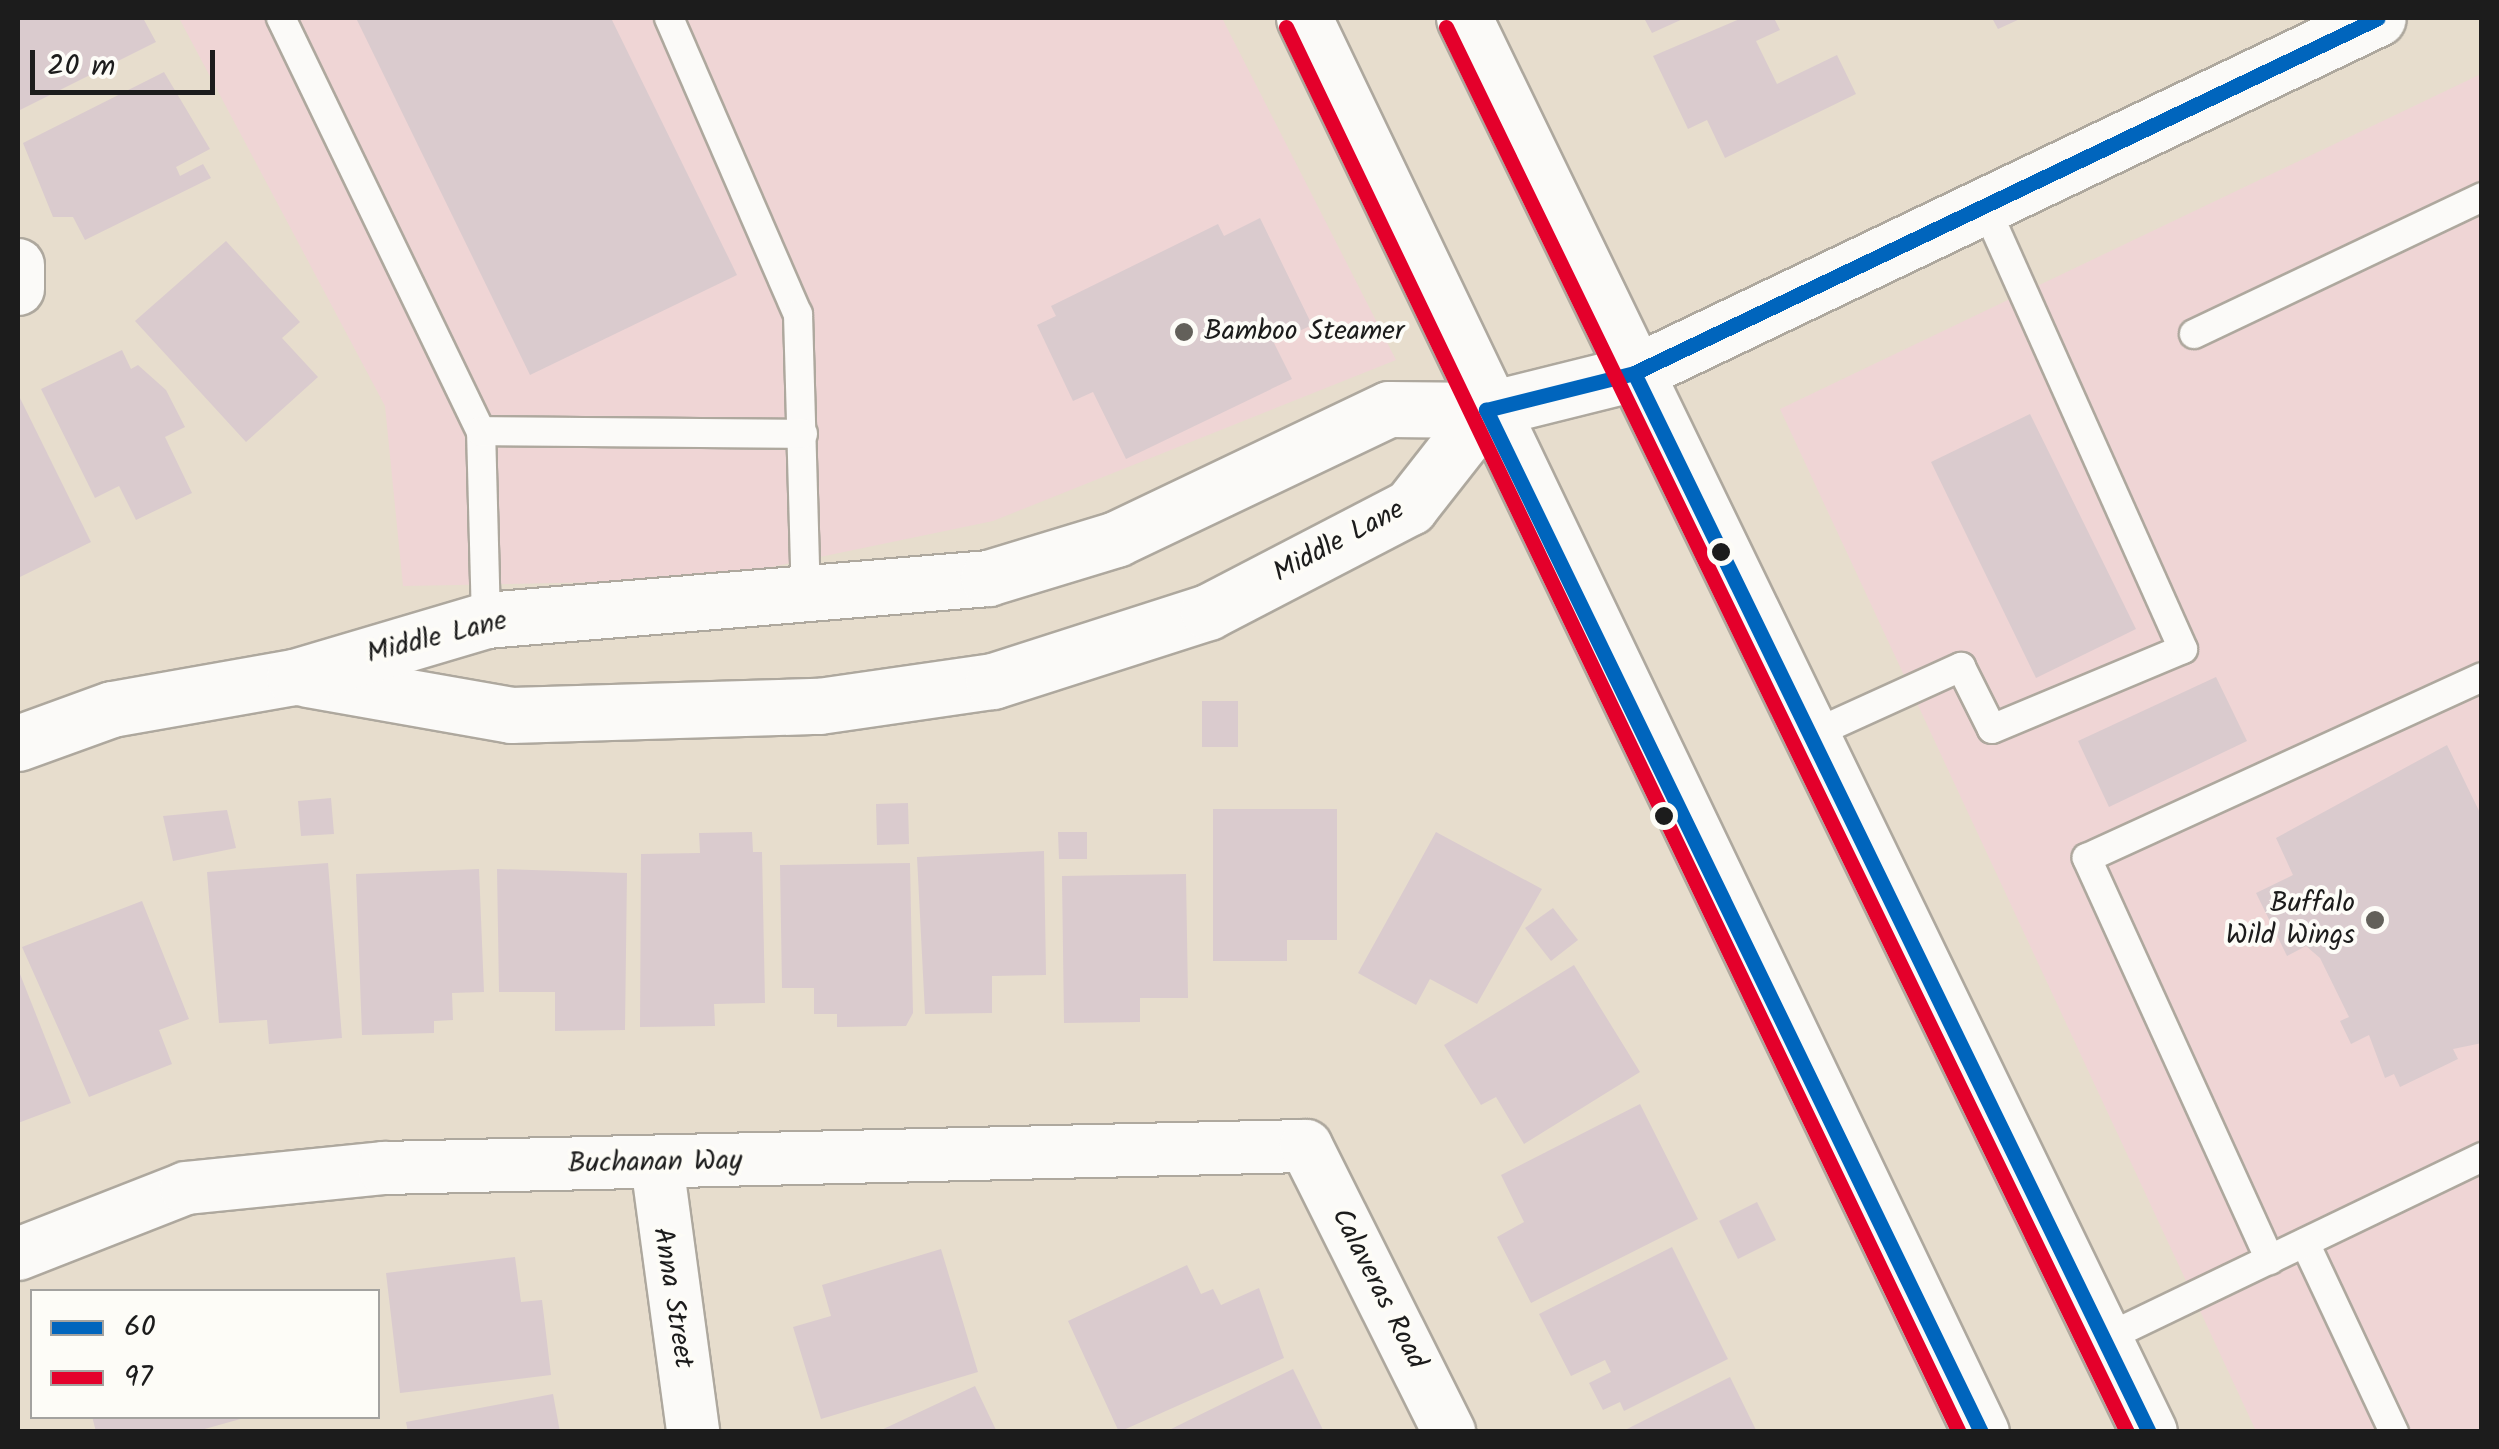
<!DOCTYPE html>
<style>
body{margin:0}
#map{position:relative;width:2499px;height:1449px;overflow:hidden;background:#e7ddcd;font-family:Kalam,sans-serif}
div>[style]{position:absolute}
.built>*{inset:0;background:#efd5d5}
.building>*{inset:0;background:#dacbce}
.roads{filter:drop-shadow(2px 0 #aea89e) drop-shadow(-2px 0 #aea89e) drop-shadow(0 2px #aea89e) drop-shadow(0 -2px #aea89e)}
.service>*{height:28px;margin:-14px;padding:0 14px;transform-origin:14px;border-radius:14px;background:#fbfaf8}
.minor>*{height:52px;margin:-26px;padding:0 26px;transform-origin:26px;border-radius:26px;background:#fbfaf8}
.tertiary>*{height:55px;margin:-27.5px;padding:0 27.5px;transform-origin:27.5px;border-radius:27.5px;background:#fbfaf8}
.secondary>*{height:55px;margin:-27.5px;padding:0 27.5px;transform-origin:27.5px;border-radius:27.5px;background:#fbfaf8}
.primary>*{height:55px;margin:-27.5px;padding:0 27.5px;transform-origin:27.5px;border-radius:27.5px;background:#fbfaf8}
.bus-1>*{height:15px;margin:-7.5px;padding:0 7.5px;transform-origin:7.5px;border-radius:7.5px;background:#0065bd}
.bus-2>*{height:15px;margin:-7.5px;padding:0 7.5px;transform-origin:7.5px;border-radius:7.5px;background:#e4002b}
.dots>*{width:28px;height:28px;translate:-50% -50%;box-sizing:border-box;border:5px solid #fdfcf7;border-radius:50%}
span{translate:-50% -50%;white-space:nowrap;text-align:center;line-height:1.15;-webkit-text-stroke:8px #fdfcf7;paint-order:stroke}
.poi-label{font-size:28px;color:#1c1c1c}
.left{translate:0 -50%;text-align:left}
.right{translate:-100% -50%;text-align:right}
.street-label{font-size:28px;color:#1c1c1c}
.frame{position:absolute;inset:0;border:20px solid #1c1c1c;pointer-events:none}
.legend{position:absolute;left:30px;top:1289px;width:350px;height:130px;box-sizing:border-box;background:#fdfcf7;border:2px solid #a3a29f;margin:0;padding:12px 18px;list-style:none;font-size:30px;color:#1c1c1c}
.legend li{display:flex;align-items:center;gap:20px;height:50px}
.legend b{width:50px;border:2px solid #a3a29f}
.scale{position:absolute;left:30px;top:50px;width:185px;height:45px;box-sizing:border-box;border:5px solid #1c1c1c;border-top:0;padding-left:12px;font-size:30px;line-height:35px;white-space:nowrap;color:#1c1c1c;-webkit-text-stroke:8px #fdfcf7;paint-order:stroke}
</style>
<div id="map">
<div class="built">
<div style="clip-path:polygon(179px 18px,1222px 18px,1396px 360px,993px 521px,709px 580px,403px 586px,385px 406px)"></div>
<div style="clip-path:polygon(2481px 74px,2481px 1431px,2256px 1431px,1780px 409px)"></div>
</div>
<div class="building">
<div style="clip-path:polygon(18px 18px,143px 18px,156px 42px,18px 111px)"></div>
<div style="clip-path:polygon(356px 18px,611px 18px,737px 275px,530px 375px)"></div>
<div style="clip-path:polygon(1644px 18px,1685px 18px,1652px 33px)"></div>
<div style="clip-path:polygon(1742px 18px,1774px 18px,1780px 30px,1756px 41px,1777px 84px,1837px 55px,1856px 94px,1725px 158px,1707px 120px,1688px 129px,1653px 56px)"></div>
<div style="clip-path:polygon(1992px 18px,2022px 18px,1998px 29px)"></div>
<div style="clip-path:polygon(164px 72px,210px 149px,176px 167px,180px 176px,203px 164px,211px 178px,85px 240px,73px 217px,53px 217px,23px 143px)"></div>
<div style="clip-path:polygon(1260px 218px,1312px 325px,1274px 343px,1292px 379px,1126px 459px,1093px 392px,1073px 401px,1037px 325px,1056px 316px,1051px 306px,1218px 224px,1224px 236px)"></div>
<div style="clip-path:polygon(226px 241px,300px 322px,282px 338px,318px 377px,246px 442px,135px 321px)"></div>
<div style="clip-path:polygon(122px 350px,131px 369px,138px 365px,166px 390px,185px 427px,165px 437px,192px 493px,136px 520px,119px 486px,95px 498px,41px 389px)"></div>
<div style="clip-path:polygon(18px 394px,91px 542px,18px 578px)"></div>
<div style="clip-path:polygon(2030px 414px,2136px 629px,2036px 678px,1931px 462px)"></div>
<div style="clip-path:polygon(2216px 677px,2247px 741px,2109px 807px,2078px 741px)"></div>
<div style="clip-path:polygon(1202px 701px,1238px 701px,1238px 747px,1202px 747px)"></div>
<div style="clip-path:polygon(2447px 745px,2482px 817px,2482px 1043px,2453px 1049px,2458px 1059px,2400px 1087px,2394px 1074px,2385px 1078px,2369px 1035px,2351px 1044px,2340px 1021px,2349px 1017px,2320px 958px,2306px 946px,2287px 956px,2256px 893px,2293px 875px,2276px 838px)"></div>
<div style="clip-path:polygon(331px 798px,334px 834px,301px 836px,298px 801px)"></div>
<div style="clip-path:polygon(908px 803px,909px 844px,877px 845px,876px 804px)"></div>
<div style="clip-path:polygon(1213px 809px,1337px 809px,1337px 940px,1287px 940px,1287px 961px,1213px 961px)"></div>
<div style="clip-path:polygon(227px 810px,236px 848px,173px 861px,163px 816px)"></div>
<div style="clip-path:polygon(752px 832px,753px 852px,762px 852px,765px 1003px,714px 1004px,715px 1026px,640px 1027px,641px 854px,700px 853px,699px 833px)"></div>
<div style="clip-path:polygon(1058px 832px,1087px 832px,1087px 859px,1059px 859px)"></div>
<div style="clip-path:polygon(1436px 832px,1542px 889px,1477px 1004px,1430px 979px,1416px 1005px,1358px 973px)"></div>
<div style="clip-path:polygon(1044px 851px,1046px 975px,992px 976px,992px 1013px,925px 1014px,917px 857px)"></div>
<div style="clip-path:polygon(328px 863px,342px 1038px,269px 1044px,267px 1020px,219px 1023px,207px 872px)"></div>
<div style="clip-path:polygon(910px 863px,913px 1013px,906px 1026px,837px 1027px,837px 1014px,814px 1014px,814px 988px,782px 988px,780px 865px)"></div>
<div style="clip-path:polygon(479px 869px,484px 992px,452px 993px,453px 1020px,434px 1021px,434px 1033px,362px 1035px,356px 874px)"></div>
<div style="clip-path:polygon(497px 869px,627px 873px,625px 1030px,555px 1031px,555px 992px,499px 992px)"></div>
<div style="clip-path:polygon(1186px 874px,1188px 998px,1140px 998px,1140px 1022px,1064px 1023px,1062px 876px)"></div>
<div style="clip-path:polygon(142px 901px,189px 1019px,159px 1030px,172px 1064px,89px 1097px,22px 947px)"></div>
<div style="clip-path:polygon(1553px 908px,1578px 940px,1551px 961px,1525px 928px)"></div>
<div style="clip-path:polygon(1574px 965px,1640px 1072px,1524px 1144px,1496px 1097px,1481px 1105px,1444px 1045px)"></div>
<div style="clip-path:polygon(18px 969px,71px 1103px,18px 1123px)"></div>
<div style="clip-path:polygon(1640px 1104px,1698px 1219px,1531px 1303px,1497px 1237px,1524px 1222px,1501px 1175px)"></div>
<div style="clip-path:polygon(1757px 1202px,1776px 1240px,1738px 1259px,1719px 1221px)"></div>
<div style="clip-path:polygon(1672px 1247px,1728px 1359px,1624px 1411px,1620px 1402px,1603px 1410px,1589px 1383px,1611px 1372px,1605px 1360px,1571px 1376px,1539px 1314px)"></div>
<div style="clip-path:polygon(941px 1249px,978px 1372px,821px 1419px,793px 1327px,831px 1316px,822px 1285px)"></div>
<div style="clip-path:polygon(515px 1257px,521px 1302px,542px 1300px,551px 1375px,400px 1393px,386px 1273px)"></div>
<div style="clip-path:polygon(1187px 1265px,1201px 1294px,1213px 1289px,1221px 1305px,1259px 1288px,1284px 1358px,1119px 1432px,1068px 1321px)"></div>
<div style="clip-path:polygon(1293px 1369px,1324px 1432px,1165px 1432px)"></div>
<div style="clip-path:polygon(1730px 1377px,1757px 1432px,1628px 1432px,1627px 1429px)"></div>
<div style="clip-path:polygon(975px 1386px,997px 1432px,877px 1432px)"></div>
<div style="clip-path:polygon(553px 1394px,560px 1432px,408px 1432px,406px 1422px)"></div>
<div style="clip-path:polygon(92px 1416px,244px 1416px,244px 1418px,194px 1432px,96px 1432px)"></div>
</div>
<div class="roads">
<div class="service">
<div style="left:281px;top:18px;width:459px;rotate:64.2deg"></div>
<div style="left:669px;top:18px;width:323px;rotate:66.5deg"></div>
<div style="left:798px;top:314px;width:280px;rotate:88.4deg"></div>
<div style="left:2194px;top:334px;width:319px;rotate:-25.4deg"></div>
<div style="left:486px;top:620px;width:189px;rotate:-91.5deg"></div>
<div style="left:481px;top:431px;width:322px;rotate:0.5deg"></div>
<div style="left:1811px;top:735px;width:165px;rotate:-24.4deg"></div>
<div style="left:1961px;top:667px;width:69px;rotate:63.4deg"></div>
<div style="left:1992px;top:729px;width:207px;rotate:-22.7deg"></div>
<div style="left:2183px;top:649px;width:484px;rotate:-114.1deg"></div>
<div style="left:2305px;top:1243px;width:209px;rotate:64.8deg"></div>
<div style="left:2270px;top:1260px;width:442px;rotate:-114.5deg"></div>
<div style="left:2087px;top:858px;width:434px;rotate:-24.6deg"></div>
<div style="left:2104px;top:1339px;width:420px;rotate:-25.7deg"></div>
</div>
<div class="minor">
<div style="left:18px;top:265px;width:24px;rotate:90deg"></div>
<div style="left:657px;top:1164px;width:270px;rotate:82.3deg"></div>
<div style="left:18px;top:1254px;width:180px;rotate:-21.4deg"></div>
<div style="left:186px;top:1188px;width:199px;rotate:-5.8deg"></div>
<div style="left:384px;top:1168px;width:922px;rotate:-1.37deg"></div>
<div style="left:1306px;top:1146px;width:320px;rotate:63.4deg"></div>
</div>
<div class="tertiary">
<div style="left:307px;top:679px;width:207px;rotate:10deg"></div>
<div style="left:511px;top:715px;width:308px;rotate:-1.7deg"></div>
<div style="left:819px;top:706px;width:176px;rotate:-8.2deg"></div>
<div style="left:993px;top:681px;width:226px;rotate:-17.8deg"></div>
<div style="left:1208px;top:612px;width:228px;rotate:-27.5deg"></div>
<div style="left:1410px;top:507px;width:123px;rotate:-51.9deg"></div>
<div style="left:18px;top:743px;width:100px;rotate:-19.9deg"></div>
<div style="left:112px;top:709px;width:185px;rotate:-10deg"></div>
<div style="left:294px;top:677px;width:200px;rotate:-16.5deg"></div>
<div style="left:486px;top:620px;width:504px;rotate:-4.78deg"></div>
<div style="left:988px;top:578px;width:134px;rotate:-16.9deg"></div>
<div style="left:1116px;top:539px;width:302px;rotate:-25.5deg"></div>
<div style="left:1389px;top:409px;width:97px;rotate:0.6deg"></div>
</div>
<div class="secondary">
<div style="left:1486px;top:410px;width:153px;rotate:-14deg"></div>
<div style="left:1634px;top:373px;width:824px;rotate:-25.51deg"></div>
</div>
<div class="primary">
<div style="left:1304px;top:18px;width:1568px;rotate:64.42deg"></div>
<div style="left:1464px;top:18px;width:1571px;rotate:64.15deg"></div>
</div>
</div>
<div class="bus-1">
<div style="left:1634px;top:373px;width:1178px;rotate:64.07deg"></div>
<div style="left:1981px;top:1432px;width:1136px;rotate:-115.84deg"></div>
<div style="left:1486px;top:410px;width:153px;rotate:-14deg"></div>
<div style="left:1634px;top:373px;width:824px;rotate:-25.51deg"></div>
</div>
<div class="bus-2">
<div style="left:1286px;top:27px;width:1558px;rotate:64.41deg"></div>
<div style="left:1446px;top:27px;width:1561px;rotate:64.14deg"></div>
</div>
<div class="dots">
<div style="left:1184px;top:332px;background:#63605a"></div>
<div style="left:1721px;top:552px;background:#1c1c1c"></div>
<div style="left:1664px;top:816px;background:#1c1c1c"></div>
<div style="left:2375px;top:920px;background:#63605a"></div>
</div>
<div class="poi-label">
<span class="left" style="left:1204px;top:332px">Bamboo Steamer</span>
<span class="right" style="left:2355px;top:920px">Buffalo<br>Wild Wings</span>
</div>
<div class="street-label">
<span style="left:1339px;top:542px;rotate:-28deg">Middle Lane</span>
<span style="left:437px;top:638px;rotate:-14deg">Middle Lane</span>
<span style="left:655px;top:1163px;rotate:-1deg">Buchanan Way</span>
<span style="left:1378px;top:1289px;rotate:63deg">Calaveras Road</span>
<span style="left:672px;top:1298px;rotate:81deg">Anna Street</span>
</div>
<div class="frame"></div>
<ul class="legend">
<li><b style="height:12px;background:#0065bd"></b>60</li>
<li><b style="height:12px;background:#e4002b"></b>97</li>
</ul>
<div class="scale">20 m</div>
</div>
